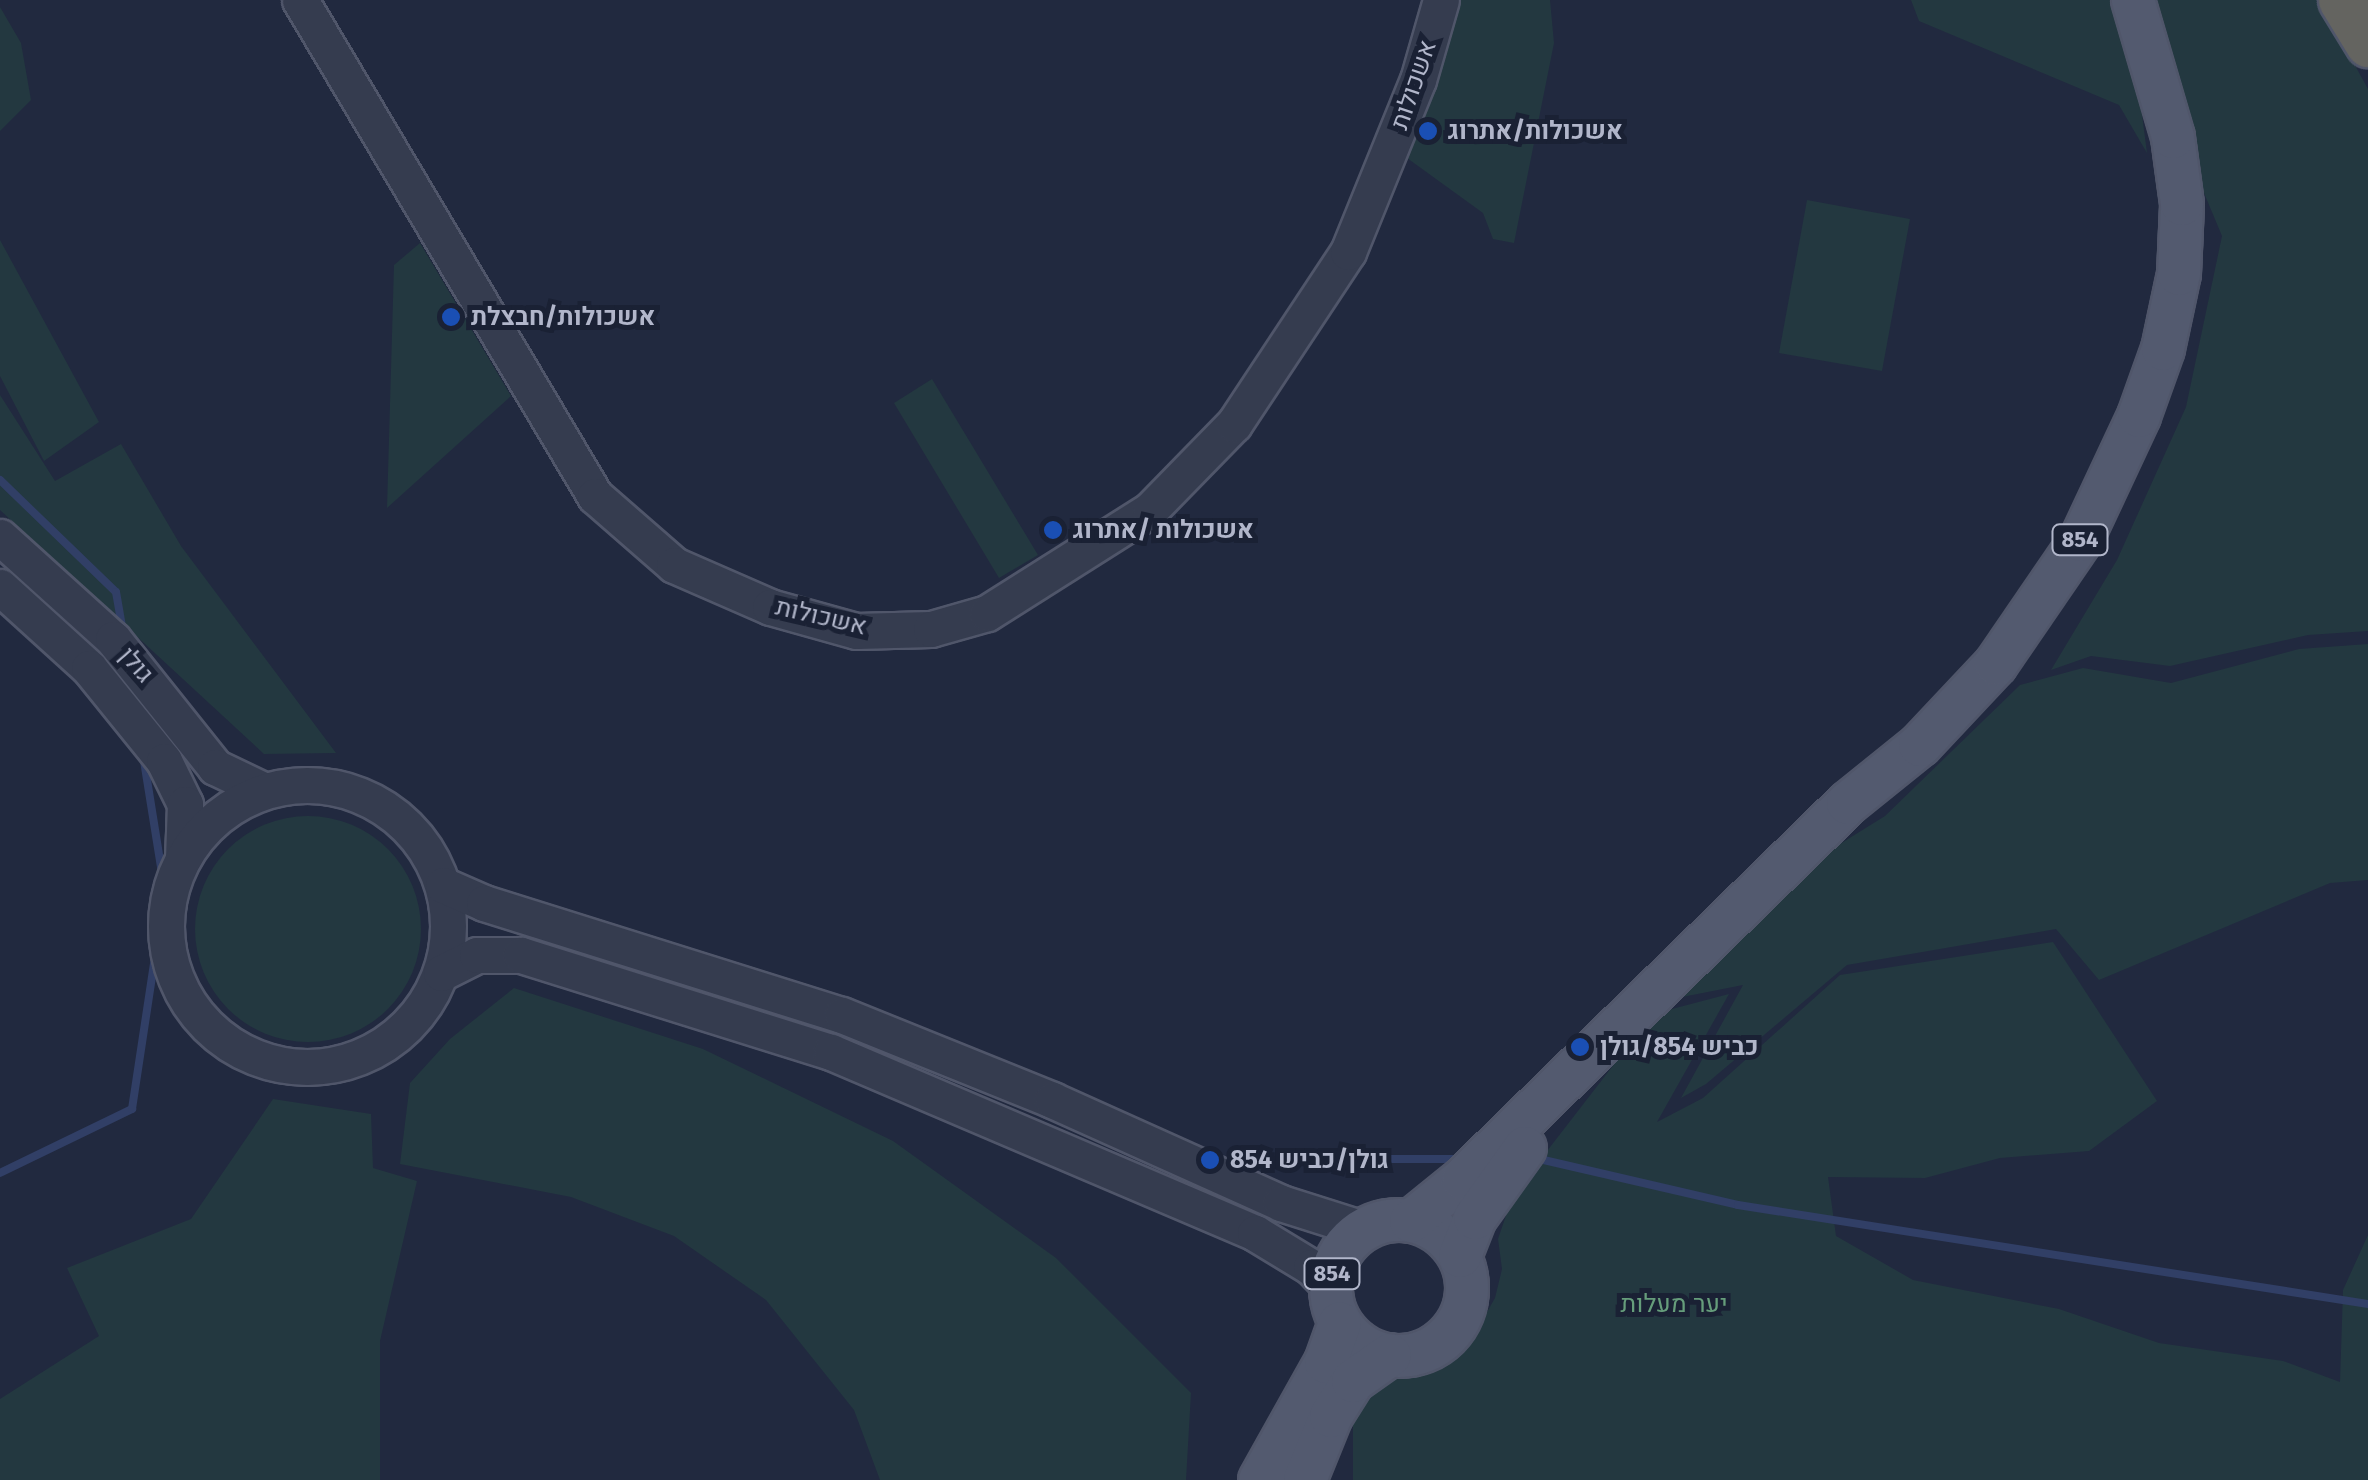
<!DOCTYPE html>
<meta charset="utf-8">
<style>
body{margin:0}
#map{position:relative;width:2368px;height:1480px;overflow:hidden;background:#21293f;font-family:"Fira Sans",Heebo,sans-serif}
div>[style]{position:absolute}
.green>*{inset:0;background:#233840}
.round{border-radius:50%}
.stream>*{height:8px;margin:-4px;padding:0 4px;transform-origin:4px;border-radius:4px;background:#313f66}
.roads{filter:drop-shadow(2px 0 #50566a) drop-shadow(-2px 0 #50566a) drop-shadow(0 2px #50566a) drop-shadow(0 -2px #50566a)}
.tertiary>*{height:35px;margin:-17.5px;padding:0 17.5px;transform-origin:17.5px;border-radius:17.5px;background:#353c4f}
.tertiary>.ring{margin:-17.5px;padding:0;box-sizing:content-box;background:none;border:35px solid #353c4f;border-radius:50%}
.primary>*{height:42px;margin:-21px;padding:0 21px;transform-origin:21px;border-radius:21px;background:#535a6f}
.primary>.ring{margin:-21px;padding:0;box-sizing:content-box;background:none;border:42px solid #535a6f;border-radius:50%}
.trunk>*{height:45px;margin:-22.5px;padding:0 22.5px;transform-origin:22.5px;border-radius:22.5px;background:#646460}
.dots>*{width:28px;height:28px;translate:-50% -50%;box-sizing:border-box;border:5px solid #1a2134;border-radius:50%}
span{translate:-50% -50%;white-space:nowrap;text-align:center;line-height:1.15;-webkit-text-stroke:10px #1a2134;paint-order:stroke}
.shield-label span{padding:2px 8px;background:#1a2134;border:2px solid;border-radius:8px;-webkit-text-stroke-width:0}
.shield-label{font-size:22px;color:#b1b6ca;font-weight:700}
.street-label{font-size:25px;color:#b1b6ca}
.poi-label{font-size:25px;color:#b1b6ca;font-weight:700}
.left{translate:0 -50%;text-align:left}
.park-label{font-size:25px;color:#669d7b}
</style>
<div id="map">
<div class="green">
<div style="clip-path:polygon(1456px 0,1550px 0,1554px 43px,1514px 243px,1493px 239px,1483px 213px,1407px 158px,1437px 86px)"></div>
<div style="clip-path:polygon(1911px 0,2119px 0,2135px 61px,2147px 153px,2119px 105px,1919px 21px)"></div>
<div style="clip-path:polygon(2149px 0,2319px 0,2368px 89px,2368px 631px,2308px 635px,2170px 666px,2091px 656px,2051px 670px,2117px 560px,2186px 407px,2222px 236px,2176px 126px)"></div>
<div style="clip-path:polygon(0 7px,21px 43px,31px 100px,0 131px)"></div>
<div style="clip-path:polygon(1807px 200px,1910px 219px,1882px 371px,1779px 353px)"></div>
<div style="clip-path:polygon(0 240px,99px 422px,44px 461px,0 376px)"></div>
<div style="clip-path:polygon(420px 243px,511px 396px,387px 508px,394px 265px)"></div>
<div style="clip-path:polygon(932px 379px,1038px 555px,999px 578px,894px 403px)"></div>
<div style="clip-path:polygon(0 395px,55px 481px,121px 444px,181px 546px,336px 753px,264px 754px,0 510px)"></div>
<div style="clip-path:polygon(2368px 644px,2368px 880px,2330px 883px,2099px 980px,2056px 929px,1847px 965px,1706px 1084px,1681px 1098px,1743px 985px,1662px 1001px,1769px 888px,1885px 816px,2020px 685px,2083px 668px,2171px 683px,2299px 649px)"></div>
<div class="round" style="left:195px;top:816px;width:226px;height:226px"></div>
<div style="clip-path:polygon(2053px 942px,2157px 1101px,2089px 1151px,2000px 1158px,1925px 1178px,1828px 1177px,1836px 1236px,1913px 1280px,2059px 1309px,2159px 1343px,2283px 1361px,2340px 1382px,2343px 1290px,2368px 1235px,2368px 1480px,1353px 1480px,1353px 1417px,1393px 1360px,1443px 1351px,1476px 1331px,1495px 1298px,1502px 1269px,1498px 1239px,1513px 1195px,1653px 1014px,1729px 994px,1657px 1122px,1703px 1098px,1840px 975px)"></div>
<div style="clip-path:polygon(514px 988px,703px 1049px,893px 1141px,1056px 1258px,1191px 1393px,1186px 1480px,880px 1480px,854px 1410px,766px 1300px,674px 1236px,571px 1197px,400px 1164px,410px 1083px,450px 1039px)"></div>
<div style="clip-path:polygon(273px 1099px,371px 1114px,373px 1168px,417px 1181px,380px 1341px,380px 1480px,0 1480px,0 1399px,99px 1336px,67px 1268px,191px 1219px)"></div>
</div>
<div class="stream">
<div style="left:0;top:480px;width:161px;rotate:44deg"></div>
<div style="left:116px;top:592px;width:41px;rotate:80.1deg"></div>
<div style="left:1535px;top:1158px;width:208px;rotate:13deg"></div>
<div style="left:1738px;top:1205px;width:638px;rotate:8.93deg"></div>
<div style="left:1385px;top:1159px;width:76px"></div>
<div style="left:0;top:1173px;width:147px;rotate:-25.9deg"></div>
<div style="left:132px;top:1109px;width:219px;rotate:-81.4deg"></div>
<div style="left:165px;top:892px;width:139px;rotate:-99.1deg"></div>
</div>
<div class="roads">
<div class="tertiary">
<div style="left:300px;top:0;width:577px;rotate:59.26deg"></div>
<div style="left:595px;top:496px;width:105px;rotate:41.1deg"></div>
<div style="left:674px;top:565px;width:105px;rotate:23.6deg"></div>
<div style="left:770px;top:607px;width:89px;rotate:15.6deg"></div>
<div style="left:856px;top:631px;width:75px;rotate:-1.5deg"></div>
<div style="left:931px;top:629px;width:58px;rotate:-15.9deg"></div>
<div style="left:987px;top:613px;width:193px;rotate:-32.3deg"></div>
<div style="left:1150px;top:510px;width:120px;rotate:-45.7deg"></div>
<div style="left:1234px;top:424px;width:206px;rotate:-56.5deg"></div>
<div style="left:1348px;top:252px;width:186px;rotate:-67.9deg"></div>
<div style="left:1418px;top:80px;width:83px;rotate:-74deg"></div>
<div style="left:0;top:537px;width:152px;rotate:42.1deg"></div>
<div style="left:113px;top:639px;width:164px;rotate:51.4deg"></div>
<div style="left:215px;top:767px;width:55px;rotate:25.6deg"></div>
<div style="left:0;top:587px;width:120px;rotate:42.3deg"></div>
<div style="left:89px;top:668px;width:119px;rotate:51.1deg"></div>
<div style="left:164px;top:761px;width:48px;rotate:64deg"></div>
<div style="left:185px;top:804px;width:54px;rotate:92.1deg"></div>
<div class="ring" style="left:166px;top:785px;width:247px;height:247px"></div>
<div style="left:443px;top:885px;width:45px;rotate:23.7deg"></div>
<div style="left:484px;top:903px;width:375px;rotate:17.4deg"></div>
<div style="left:842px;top:1015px;width:227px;rotate:22deg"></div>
<div style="left:1052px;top:1100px;width:251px;rotate:24.2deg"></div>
<div style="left:1281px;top:1203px;width:86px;rotate:17.6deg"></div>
<div style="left:441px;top:973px;width:40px;rotate:-26.6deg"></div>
<div style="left:477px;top:955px;width:44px"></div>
<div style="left:521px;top:955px;width:325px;rotate:17.4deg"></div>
<div style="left:831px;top:1052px;width:461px;rotate:23.1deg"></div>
<div style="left:1255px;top:1233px;width:66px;rotate:31.3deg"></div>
<div style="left:1311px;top:1267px;width:29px;rotate:46deg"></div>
</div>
<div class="primary">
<div class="ring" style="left:1331px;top:1220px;width:94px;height:94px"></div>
<div style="left:1411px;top:1221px;width:67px;rotate:-38.9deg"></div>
<div style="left:1463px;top:1179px;width:538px;rotate:-44.32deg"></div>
<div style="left:1848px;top:803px;width:92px;rotate:-38.9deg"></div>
<div style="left:1920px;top:745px;width:111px;rotate:-46.8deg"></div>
<div style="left:1996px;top:664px;width:150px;rotate:-55.6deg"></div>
<div style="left:2081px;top:540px;width:137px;rotate:-64.9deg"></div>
<div style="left:2139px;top:416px;width:71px;rotate:-70.3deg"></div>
<div style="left:2163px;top:349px;width:77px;rotate:-78deg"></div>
<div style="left:2179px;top:274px;width:70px;rotate:-87.5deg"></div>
<div style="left:2182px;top:204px;width:68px;rotate:-97.7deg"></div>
<div style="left:2173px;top:137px;width:143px;rotate:-106.3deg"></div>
<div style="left:1460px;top:1256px;width:41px;rotate:-68.5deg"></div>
<div style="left:1475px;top:1218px;width:86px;rotate:-54.5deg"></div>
<div style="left:1260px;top:1480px;width:135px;rotate:-60.8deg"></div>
<div style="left:1326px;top:1362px;width:41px;rotate:-70.3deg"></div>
<div style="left:1305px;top:1480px;width:69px;rotate:-67.9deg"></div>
<div style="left:1331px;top:1416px;width:41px;rotate:-57.8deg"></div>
<div style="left:1353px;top:1381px;width:45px;rotate:-35.1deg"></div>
</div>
<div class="trunk">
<div style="left:2341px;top:0;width:52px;rotate:58.5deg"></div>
</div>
</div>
<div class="dots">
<div style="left:1428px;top:131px;background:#1a4fb4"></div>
<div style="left:451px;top:317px;background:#1a4fb4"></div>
<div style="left:1053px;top:530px;background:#1a4fb4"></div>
<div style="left:1580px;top:1047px;background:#1a4fb4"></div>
<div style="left:1210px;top:1160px;background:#1a4fb4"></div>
</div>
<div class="shield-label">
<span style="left:2080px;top:540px">854</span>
<span style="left:1332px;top:1274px">854</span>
</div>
<div class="street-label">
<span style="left:1414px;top:85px;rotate:-71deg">אשכולות</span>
<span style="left:821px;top:617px;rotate:13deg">אשכולות</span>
<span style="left:136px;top:665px;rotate:49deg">גולן</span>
</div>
<div class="poi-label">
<span class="left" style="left:1448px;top:131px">אשכולות/אתרוג</span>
<span class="left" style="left:471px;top:317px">אשכולות/חבצלת</span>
<span class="left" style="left:1073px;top:530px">אשכולות /אתרוג</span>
<span class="left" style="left:1600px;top:1047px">כביש 854/גולן</span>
<span class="left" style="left:1230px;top:1160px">גולן/כביש 854</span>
</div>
<div class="park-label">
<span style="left:1674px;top:1304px">יער מעלות</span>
</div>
</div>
